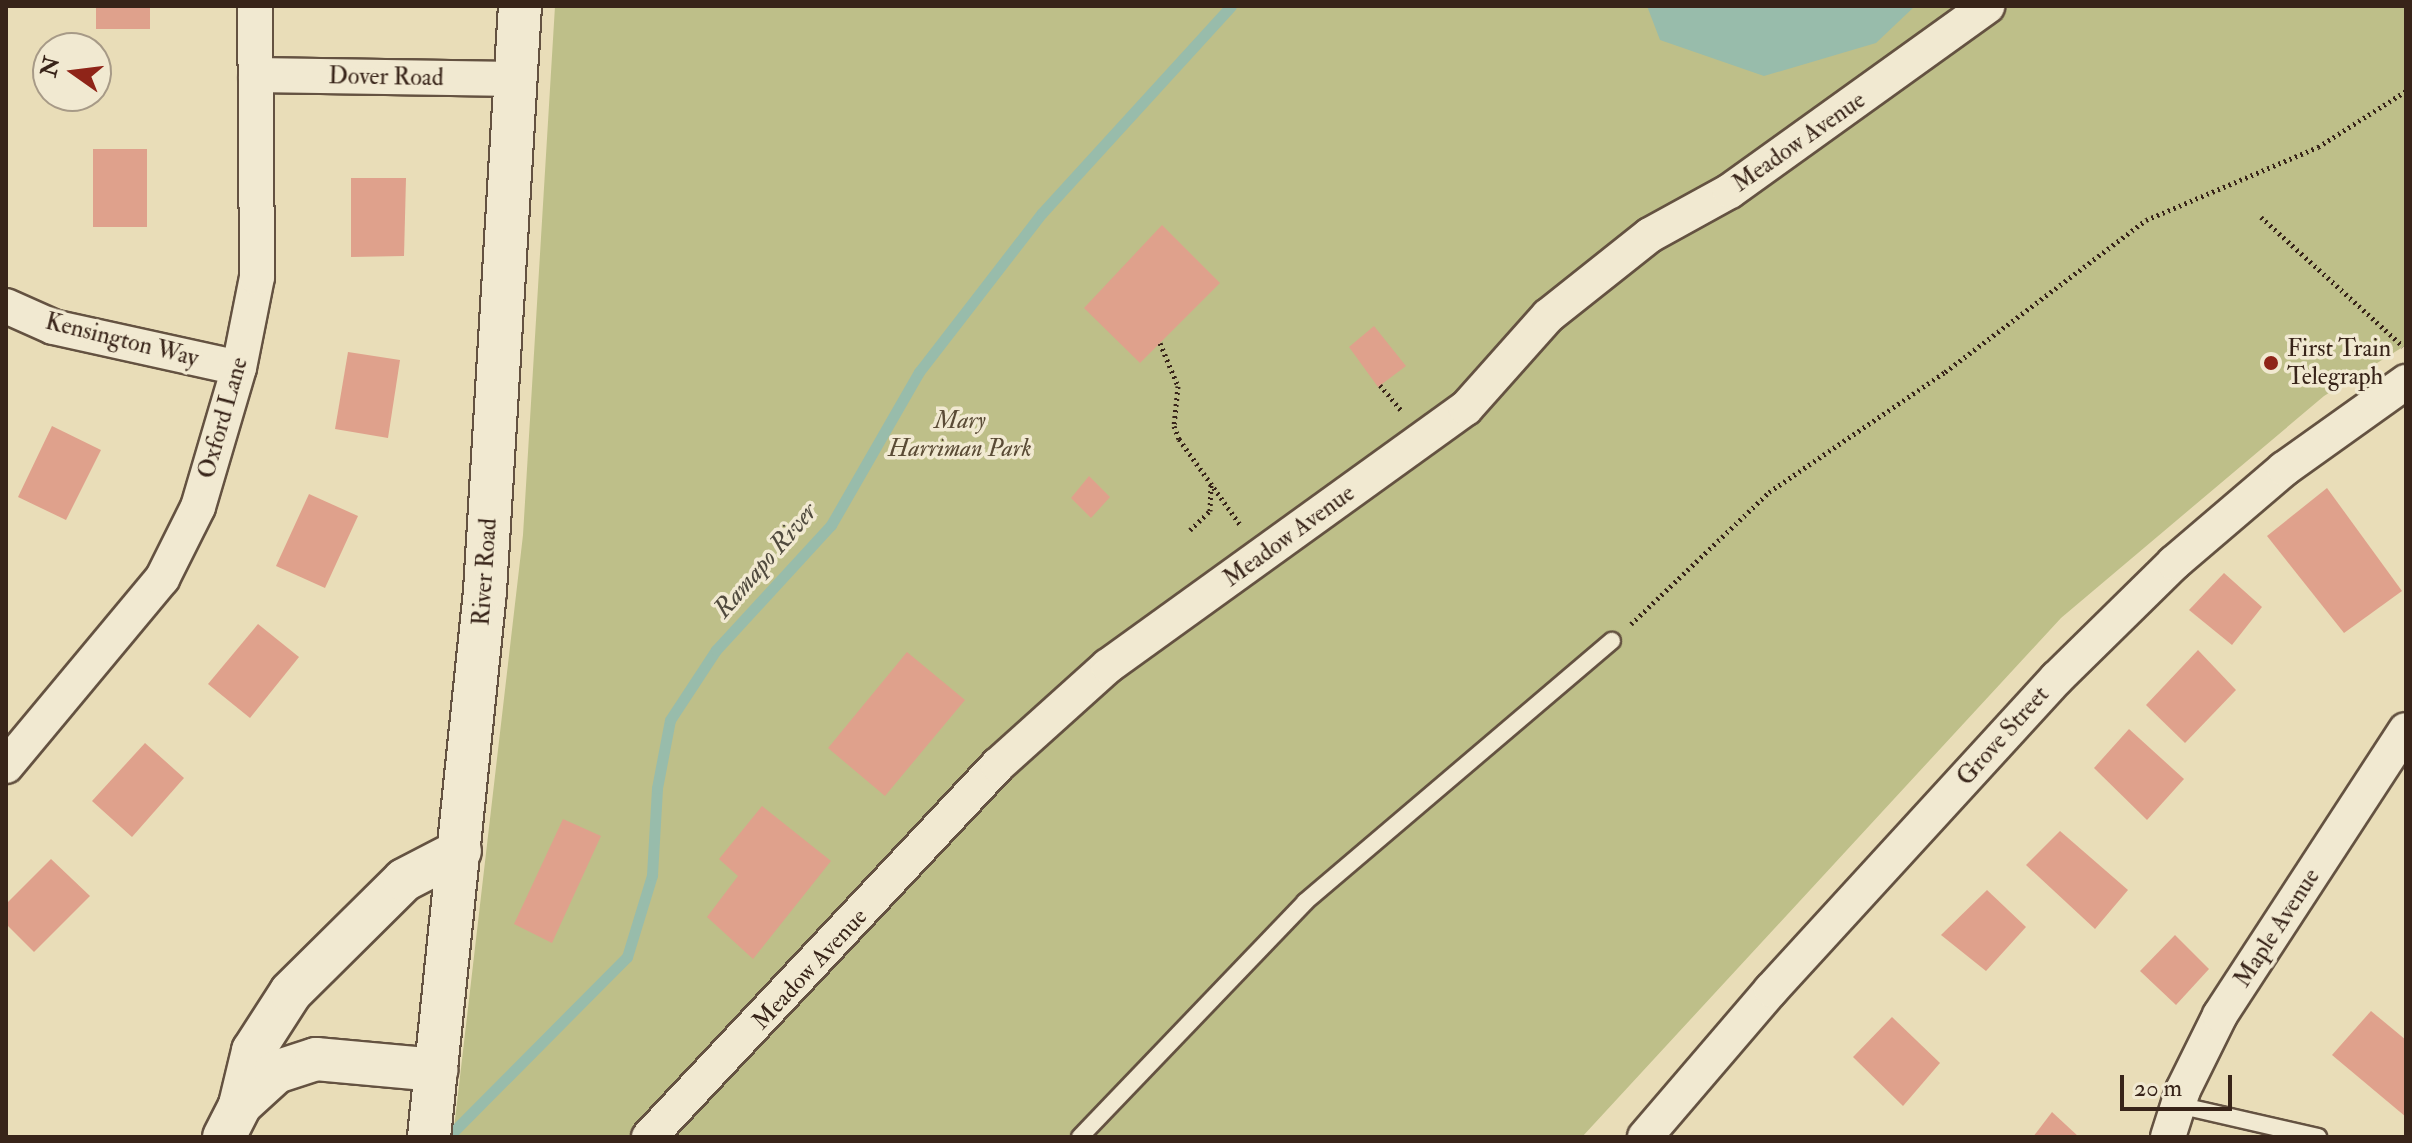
<!DOCTYPE html>
<style>
body{margin:0}
#map{position:relative;width:2412px;height:1143px;overflow:hidden;background:#e9ddb8;font-family:"IM FELL Double Pica",serif}
div>[style]{position:absolute}
.green>*{inset:0;background:#bebf89}
.water>*{inset:0;background:#98bcab}
.stream>*{height:11px;margin:-5.5px;padding:0 5.5px;transform-origin:5.5px;border-radius:5.5px;background:#98bcab}
.building>*{inset:0;background:#dfa18c}
.path>*{height:5px;margin-top:-2.5px;transform-origin:0;background:repeating-linear-gradient(90deg,#382419 0 2px,transparent 0 6px)}
.roads{filter:drop-shadow(2px 0 #645241) drop-shadow(-2px 0 #645241) drop-shadow(0 2px #645241) drop-shadow(0 -2px #645241)}
.service>*{height:16px;margin:-8px;padding:0 8px;transform-origin:8px;border-radius:8px;background:#f1e9d1}
.minor>*{height:34px;margin:-17px;padding:0 17px;transform-origin:17px;border-radius:17px;background:#f1e9d1}
.tertiary>*{height:42px;margin:-21px;padding:0 21px;transform-origin:21px;border-radius:21px;background:#f1e9d1}
.dots>*{width:22px;height:22px;translate:-50% -50%;box-sizing:border-box;border:4px solid #f1e9d1;border-radius:50%}
span{translate:-50% -50%;white-space:nowrap;text-align:center;line-height:1.15;-webkit-text-stroke:7px #f1e9d1;paint-order:stroke}
.street-label{font-size:24px;color:#382419}
.poi-label{font-size:24px;color:#382419}
.left{translate:0 -50%;text-align:left}
.park-label{font-size:24px;color:#5a4b35;font-style:italic}
.water-label{font-size:26px;color:#504a3e;font-style:italic}
.frame{position:absolute;inset:0;border:8px solid #382419;pointer-events:none}
.north{position:absolute;left:32px;top:32px;width:80px;height:80px;box-sizing:border-box;background:#f1e9d1;border:2px solid #a79a87;border-radius:50%;rotate:284deg;font-size:22px;font-weight:700;line-height:32px;text-align:center;color:#382419}
.north::after{content:'';display:block;margin:auto;width:28px;height:36px;background:#8f2418;clip-path:polygon(50% 0,100% 100%,50% 72%,0 100%)}
.scale{position:absolute;left:2120px;top:1075px;width:112px;height:36px;box-sizing:border-box;border:4px solid #382419;border-top:0;padding-left:10px;font-size:24px;line-height:28px;white-space:nowrap;color:#382419;-webkit-text-stroke:6px #f1e9d1;paint-order:stroke}
</style>
<div id="map">
<div class="green">
<div style="clip-path:polygon(555px 6px,2406px 6px,2406px 345px,2324px 396px,2061px 618px,1582px 1137px,453px 1137px,523px 535px)"></div>
</div>
<div class="water">
<div style="clip-path:polygon(1647px 6px,1915px 6px,1876px 43px,1764px 76px,1660px 40px)"></div>
</div>
<div class="stream">
<div style="left:448px;top:1137px;width:254px;rotate:-45.2deg"></div>
<div style="left:627px;top:957px;width:86px;rotate:-73deg"></div>
<div style="left:652px;top:875px;width:87px;rotate:-86.7deg"></div>
<div style="left:657px;top:788px;width:69px;rotate:-79.2deg"></div>
<div style="left:670px;top:720px;width:84px;rotate:-56.7deg"></div>
<div style="left:716px;top:650px;width:170px;rotate:-47.4deg"></div>
<div style="left:831px;top:525px;width:177px;rotate:-60.1deg"></div>
<div style="left:919px;top:372px;width:201px;rotate:-52.3deg"></div>
<div style="left:1042px;top:213px;width:280px;rotate:-47.6deg"></div>
</div>
<div class="building">
<div style="clip-path:polygon(96px 6px,150px 6px,150px 29px,96px 29px)"></div>
<div style="clip-path:polygon(93px 149px,147px 149px,147px 227px,93px 227px)"></div>
<div style="clip-path:polygon(351px 178px,406px 178px,404px 256px,351px 257px)"></div>
<div style="clip-path:polygon(1162px 225px,1220px 283px,1140px 363px,1084px 308px)"></div>
<div style="clip-path:polygon(1374px 326px,1406px 366px,1378px 387px,1349px 347px)"></div>
<div style="clip-path:polygon(348px 352px,400px 360px,388px 438px,335px 429px)"></div>
<div style="clip-path:polygon(52px 426px,101px 450px,66px 520px,18px 497px)"></div>
<div style="clip-path:polygon(1089px 476px,1110px 497px,1091px 518px,1071px 498px)"></div>
<div style="clip-path:polygon(2327px 488px,2402px 591px,2344px 633px,2267px 536px)"></div>
<div style="clip-path:polygon(309px 494px,358px 516px,325px 588px,276px 566px)"></div>
<div style="clip-path:polygon(2224px 573px,2262px 607px,2232px 645px,2189px 610px)"></div>
<div style="clip-path:polygon(258px 624px,299px 657px,250px 718px,208px 684px)"></div>
<div style="clip-path:polygon(2198px 650px,2236px 690px,2185px 743px,2146px 705px)"></div>
<div style="clip-path:polygon(907px 652px,965px 700px,885px 796px,828px 748px)"></div>
<div style="clip-path:polygon(2129px 729px,2184px 779px,2147px 820px,2094px 768px)"></div>
<div style="clip-path:polygon(145px 743px,184px 778px,132px 837px,92px 801px)"></div>
<div style="clip-path:polygon(762px 806px,831px 861px,753px 959px,707px 917px,738px 876px,719px 859px)"></div>
<div style="clip-path:polygon(563px 819px,601px 836px,552px 943px,514px 924px)"></div>
<div style="clip-path:polygon(2060px 831px,2128px 890px,2095px 929px,2026px 865px)"></div>
<div style="clip-path:polygon(51px 859px,90px 896px,34px 952px,6px 924px,6px 904px)"></div>
<div style="clip-path:polygon(1987px 890px,2026px 927px,1986px 971px,1941px 935px)"></div>
<div style="clip-path:polygon(2175px 935px,2209px 969px,2176px 1005px,2140px 971px)"></div>
<div style="clip-path:polygon(2371px 1011px,2406px 1040px,2406px 1117px,2332px 1055px)"></div>
<div style="clip-path:polygon(1892px 1017px,1940px 1063px,1903px 1106px,1853px 1057px)"></div>
<div style="clip-path:polygon(2052px 1112px,2079px 1137px,2033px 1137px)"></div>
</div>
<div class="path">
<div style="left:2261px;top:217px;width:192px;rotate:42.3deg"></div>
<div style="left:1160px;top:343px;width:47px;rotate:67.3deg"></div>
<div style="left:1178px;top:386px;width:40px;rotate:95.7deg"></div>
<div style="left:1174px;top:426px;width:14px;rotate:69deg"></div>
<div style="left:1179px;top:439px;width:107px;rotate:54.5deg"></div>
<div style="left:1380px;top:385px;width:33px;rotate:50deg"></div>
<div style="left:1190px;top:530px;width:28px;rotate:-44deg"></div>
<div style="left:1210px;top:511px;width:27px;rotate:-88deg"></div>
<div style="left:1631px;top:624px;width:191px;rotate:-43.7deg"></div>
<div style="left:1769px;top:492px;width:213px;rotate:-34.3deg"></div>
<div style="left:1945px;top:372px;width:252px;rotate:-37.1deg"></div>
<div style="left:2146px;top:220px;width:187px;rotate:-23deg"></div>
<div style="left:2318px;top:147px;width:104px;rotate:-32.5deg"></div>
</div>
<div class="roads">
<div class="service">
<div style="left:2178px;top:1105px;width:144px;rotate:12.9deg"></div>
<div style="left:1080px;top:1137px;width:325px;rotate:-46.2deg"></div>
<div style="left:1305px;top:902px;width:403px;rotate:-40.4deg"></div>
</div>
<div class="minor">
<div style="left:256px;top:75px;width:259px;rotate:0.9deg"></div>
<div style="left:6px;top:306px;width:51px;rotate:24.1deg"></div>
<div style="left:53px;top:327px;width:190px;rotate:12.4deg"></div>
<div style="left:6px;top:766px;width:244px;rotate:-50.2deg"></div>
<div style="left:162px;top:579px;width:80px;rotate:-63.4deg"></div>
<div style="left:198px;top:507px;width:145px;rotate:-73.6deg"></div>
<div style="left:239px;top:368px;width:93px;rotate:-78.8deg"></div>
<div style="left:257px;top:277px;width:271px;rotate:-90.4deg"></div>
<div style="left:649px;top:1137px;width:510px;rotate:-46.83deg"></div>
<div style="left:998px;top:765px;width:148px;rotate:-42deg"></div>
<div style="left:1108px;top:666px;width:441px;rotate:-35.8deg"></div>
<div style="left:1466px;top:408px;width:123px;rotate:-48.3deg"></div>
<div style="left:1548px;top:316px;width:130px;rotate:-38.5deg"></div>
<div style="left:1650px;top:235px;width:91px;rotate:-28.8deg"></div>
<div style="left:1730px;top:191px;width:317px;rotate:-35.7deg"></div>
<div style="left:1645px;top:1137px;width:194px;rotate:-49.4deg"></div>
<div style="left:1771px;top:990px;width:423px;rotate:-47.5deg"></div>
<div style="left:2057px;top:678px;width:164px;rotate:-44.5deg"></div>
<div style="left:2174px;top:563px;width:145px;rotate:-40.5deg"></div>
<div style="left:2284px;top:469px;width:150px;rotate:-35.5deg"></div>
<div style="left:2168px;top:1137px;width:49px;rotate:-72.3deg"></div>
<div style="left:2183px;top:1090px;width:84px;rotate:-63.7deg"></div>
<div style="left:2220px;top:1015px;width:340px;rotate:-56.9deg"></div>
</div>
<div class="tertiary">
<div style="left:240px;top:1105px;width:56px;rotate:-76.5deg"></div>
<div style="left:253px;top:1051px;width:70px;rotate:-57.2deg"></div>
<div style="left:291px;top:992px;width:159px;rotate:-44.7deg"></div>
<div style="left:404px;top:880px;width:63px;rotate:-27.4deg"></div>
<div style="left:224px;top:1137px;width:36px;rotate:-63deg"></div>
<div style="left:240px;top:1105px;width:49px;rotate:-42.5deg"></div>
<div style="left:276px;top:1072px;width:42px;rotate:-18deg"></div>
<div style="left:316px;top:1059px;width:121px;rotate:5.2deg"></div>
<div style="left:429px;top:1137px;width:549px;rotate:-84.14deg"></div>
<div style="left:485px;top:591px;width:586px;rotate:-86.58deg"></div>
</div>
</div>
<div class="dots">
<div style="left:2271px;top:363px;background:#8f2418"></div>
</div>
<div class="street-label">
<span style="left:386px;top:77px;rotate:1deg">Dover Road</span>
<span style="left:1799px;top:142px;rotate:-35deg">Meadow Avenue</span>
<span style="left:122px;top:340px;rotate:14deg">Kensington Way</span>
<span style="left:223px;top:418px;rotate:-74deg">Oxford Lane</span>
<span style="left:1289px;top:536px;rotate:-36deg">Meadow Avenue</span>
<span style="left:485px;top:572px;rotate:-86deg">River Road</span>
<span style="left:2003px;top:736px;rotate:-48deg">Grove Street</span>
<span style="left:2277px;top:928px;rotate:-57deg">Maple Avenue</span>
<span style="left:810px;top:969px;rotate:-47deg">Meadow Avenue</span>
</div>
<div class="poi-label">
<span class="left" style="left:2287px;top:363px">First Train<br>Telegraph</span>
</div>
<div class="park-label">
<span style="left:960px;top:435px">Mary<br>Harriman Park</span>
</div>
<div class="water-label">
<span style="left:766px;top:561px;rotate:-49deg">Ramapo River</span>
</div>
<div class="frame"></div>
<div class="north">N</div>
<div class="scale">20 m</div>
</div>
